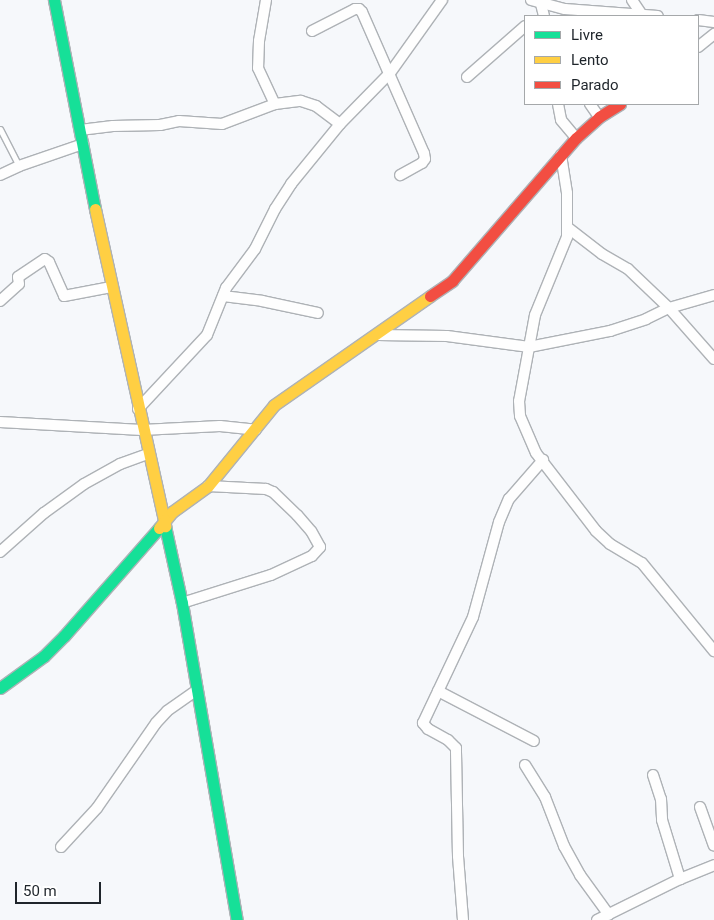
<!DOCTYPE html>
<style>
body{margin:0}
#map{position:relative;width:714px;height:920px;overflow:hidden;background:#f6f8fb;font-family:Roboto,sans-serif}
div>[style]{position:absolute}
.roads{filter:drop-shadow(1px 0 #aeb2b6) drop-shadow(-1px 0 #aeb2b6) drop-shadow(0 1px #aeb2b6) drop-shadow(0 -1px #aeb2b6)}
.lane>*{height:5px;margin:-2.5px;padding:0 2.5px;transform-origin:2.5px;border-radius:2.5px;background:#fefefe}
.street>*{height:10px;margin:-5px;padding:0 5px;transform-origin:5px;border-radius:5px;background:#fefefe}
.fast>*{height:11px;margin:-5.5px;padding:0 5.5px;transform-origin:5.5px;border-radius:5.5px;background:#16e098}
.slow>*{height:11px;margin:-5.5px;padding:0 5.5px;transform-origin:5.5px;border-radius:5.5px;background:#ffcf43}
.jam>*{height:11px;margin:-5.5px;padding:0 5.5px;transform-origin:5.5px;border-radius:5.5px;background:#f24e42}
span{translate:-50% -50%;white-space:nowrap;text-align:center;line-height:1.15;-webkit-text-stroke:5px #fff;paint-order:stroke}
.legend{position:absolute;left:524px;top:15px;width:175px;height:90px;box-sizing:border-box;background:#fff;border:1px solid #a5a8aa;margin:0;padding:6px 9px;list-style:none;font-size:15px;color:#1f252b}
.legend li{display:flex;align-items:center;gap:10px;height:25px}
.legend b{width:25px;border:1px solid #a5a8aa}
.scale{position:absolute;left:15px;top:882px;width:86px;height:22px;box-sizing:border-box;border:2px solid #1f252b;border-top:0;padding-left:6px;font-size:15px;line-height:18px;white-space:nowrap;color:#1f252b;-webkit-text-stroke:4px #fff;paint-order:stroke}
</style>
<div id="map">
<div class="roads">
<div class="lane">
<div style="left:0;top:129px;width:42px;rotate:62.8deg"></div>
</div>
<div class="street">
<div style="left:266px;top:0;width:42px;rotate:99.7deg"></div>
<div style="left:259px;top:41px;width:27px;rotate:92deg"></div>
<div style="left:258px;top:68px;width:40px;rotate:65deg"></div>
<div style="left:531px;top:0;width:35px;rotate:15deg"></div>
<div style="left:565px;top:9px;width:93px;rotate:4.3deg"></div>
<div style="left:632px;top:0;width:18px;rotate:56deg"></div>
<div style="left:541px;top:4px;width:12px;rotate:76deg"></div>
<div style="left:698px;top:20px;width:16px;rotate:7deg"></div>
<div style="left:312px;top:31px;width:48px;rotate:-27.1deg"></div>
<div style="left:355px;top:9px;width:4px"></div>
<div style="left:359px;top:9px;width:4px;rotate:45deg"></div>
<div style="left:362px;top:12px;width:154px;rotate:66.3deg"></div>
<div style="left:424px;top:153px;width:6px;rotate:81deg"></div>
<div style="left:425px;top:159px;width:5px;rotate:127deg"></div>
<div style="left:422px;top:163px;width:25px;rotate:151deg"></div>
<div style="left:698px;top:47px;width:21px;rotate:-39deg"></div>
<div style="left:467px;top:77px;width:77px;rotate:-41.3deg"></div>
<div style="left:558px;top:104px;width:16px;rotate:79deg"></div>
<div style="left:561px;top:120px;width:23px;rotate:50deg"></div>
<div style="left:590px;top:104px;width:16px;rotate:55deg"></div>
<div style="left:80px;top:130px;width:33px;rotate:-7deg"></div>
<div style="left:113px;top:126px;width:47px;rotate:-1.2deg"></div>
<div style="left:160px;top:125px;width:19px;rotate:-12deg"></div>
<div style="left:179px;top:121px;width:43px;rotate:4deg"></div>
<div style="left:222px;top:124px;width:57px;rotate:-20.7deg"></div>
<div style="left:275px;top:104px;width:26px;rotate:-7deg"></div>
<div style="left:301px;top:101px;width:16px;rotate:18deg"></div>
<div style="left:316px;top:106px;width:30px;rotate:37deg"></div>
<div style="left:561px;top:155px;width:38px;rotate:81deg"></div>
<div style="left:567px;top:193px;width:44px;rotate:90deg"></div>
<div style="left:567px;top:237px;width:84px;rotate:112.3deg"></div>
<div style="left:535px;top:315px;width:87px;rotate:100.5deg"></div>
<div style="left:519px;top:401px;width:15px;rotate:86deg"></div>
<div style="left:520px;top:416px;width:40px;rotate:66.6deg"></div>
<div style="left:536px;top:453px;width:98px;rotate:52.4deg"></div>
<div style="left:596px;top:531px;width:19px;rotate:43deg"></div>
<div style="left:610px;top:544px;width:37px;rotate:31deg"></div>
<div style="left:642px;top:563px;width:114px;rotate:50.7deg"></div>
<div style="left:0;top:175px;width:21px;rotate:-25deg"></div>
<div style="left:19px;top:166px;width:68px;rotate:-19deg"></div>
<div style="left:567px;top:227px;width:44px;rotate:37.6deg"></div>
<div style="left:602px;top:254px;width:30px;rotate:30deg"></div>
<div style="left:628px;top:269px;width:57px;rotate:43.6deg"></div>
<div style="left:669px;top:308px;width:68px;rotate:48.6deg"></div>
<div style="left:223px;top:296px;width:39px;rotate:7deg"></div>
<div style="left:262px;top:301px;width:57px;rotate:12.1deg"></div>
<div style="left:0;top:301px;width:25px;rotate:-42deg"></div>
<div style="left:19px;top:284px;width:7px;rotate:-98deg"></div>
<div style="left:18px;top:277px;width:32px;rotate:-34deg"></div>
<div style="left:45px;top:259px;width:5px;rotate:37deg"></div>
<div style="left:49px;top:262px;width:37px;rotate:66deg"></div>
<div style="left:64px;top:296px;width:48px;rotate:-10.8deg"></div>
<div style="left:378px;top:335px;width:69px;rotate:0.8deg"></div>
<div style="left:447px;top:336px;width:83px;rotate:7.6deg"></div>
<div style="left:529px;top:347px;width:83px;rotate:-11.2deg"></div>
<div style="left:610px;top:331px;width:38px;rotate:-18deg"></div>
<div style="left:646px;top:319px;width:25px;rotate:-26deg"></div>
<div style="left:669px;top:308px;width:47px;rotate:-16.1deg"></div>
<div style="left:138px;top:409px;width:101px;rotate:-47deg"></div>
<div style="left:207px;top:335px;width:51px;rotate:-68deg"></div>
<div style="left:226px;top:288px;width:49px;rotate:-53.4deg"></div>
<div style="left:255px;top:249px;width:45px;rotate:-63.4deg"></div>
<div style="left:275px;top:209px;width:30px;rotate:-57deg"></div>
<div style="left:291px;top:184px;width:77px;rotate:-50.8deg"></div>
<div style="left:340px;top:124px;width:71px;rotate:-45.6deg"></div>
<div style="left:390px;top:73px;width:90px;rotate:-54.5deg"></div>
<div style="left:0;top:422px;width:142px;rotate:3.2deg"></div>
<div style="left:142px;top:430px;width:78px;rotate:-2.9deg"></div>
<div style="left:220px;top:426px;width:36px;rotate:6deg"></div>
<div style="left:0;top:552px;width:59px;rotate:-41.6deg"></div>
<div style="left:44px;top:513px;width:49px;rotate:-35.9deg"></div>
<div style="left:84px;top:484px;width:41px;rotate:-29.1deg"></div>
<div style="left:120px;top:464px;width:29px;rotate:-20deg"></div>
<div style="left:182px;top:603px;width:93px;rotate:-17.5deg"></div>
<div style="left:271px;top:575px;width:45px;rotate:-24.9deg"></div>
<div style="left:312px;top:556px;width:12px;rotate:-48deg"></div>
<div style="left:320px;top:547px;width:18px;rotate:-119deg"></div>
<div style="left:311px;top:531px;width:21px;rotate:-131deg"></div>
<div style="left:297px;top:515px;width:33px;rotate:-136deg"></div>
<div style="left:273px;top:492px;width:8px;rotate:-157deg"></div>
<div style="left:266px;top:489px;width:58px;rotate:-177deg"></div>
<div style="left:438px;top:691px;width:108px;rotate:27.5deg"></div>
<div style="left:525px;top:765px;width:38px;rotate:58deg"></div>
<div style="left:545px;top:797px;width:53px;rotate:68.8deg"></div>
<div style="left:564px;top:846px;width:33px;rotate:61deg"></div>
<div style="left:580px;top:875px;width:49px;rotate:54.1deg"></div>
<div style="left:653px;top:775px;width:25px;rotate:72deg"></div>
<div style="left:661px;top:799px;width:21px;rotate:87deg"></div>
<div style="left:662px;top:820px;width:62px;rotate:73deg"></div>
<div style="left:700px;top:807px;width:41px;rotate:70.3deg"></div>
<div style="left:61px;top:847px;width:53px;rotate:-47.3deg"></div>
<div style="left:97px;top:808px;width:103px;rotate:-55.2deg"></div>
<div style="left:156px;top:723px;width:16px;rotate:-47deg"></div>
<div style="left:167px;top:711px;width:37px;rotate:-35deg"></div>
<div style="left:463px;top:920px;width:64px;rotate:-94.5deg"></div>
<div style="left:458px;top:856px;width:108px;rotate:-91.1deg"></div>
<div style="left:456px;top:748px;width:11px;rotate:-135deg"></div>
<div style="left:448px;top:740px;width:23px;rotate:-151deg"></div>
<div style="left:428px;top:729px;width:8px;rotate:-130deg"></div>
<div style="left:423px;top:723px;width:117px;rotate:-64.7deg"></div>
<div style="left:473px;top:617px;width:98px;rotate:-74.7deg"></div>
<div style="left:499px;top:522px;width:25px;rotate:-67deg"></div>
<div style="left:509px;top:499px;width:52px;rotate:-48.9deg"></div>
<div style="left:597px;top:920px;width:93px;rotate:-26.3deg"></div>
<div style="left:680px;top:879px;width:37px;rotate:-22deg"></div>
</div>
<div class="fast">
<div style="left:54px;top:0;width:213px;rotate:78.9deg"></div>
<div style="left:165px;top:526px;width:79px;rotate:77.6deg"></div>
<div style="left:182px;top:603px;width:322px;rotate:80.2deg"></div>
<div style="left:0;top:688px;width:54px;rotate:-36deg"></div>
<div style="left:44px;top:656px;width:28px;rotate:-45deg"></div>
<div style="left:64px;top:636px;width:144px;rotate:-48.7deg"></div>
</div>
<div class="slow">
<div style="left:95px;top:209px;width:325px;rotate:77.5deg"></div>
<div style="left:159px;top:528px;width:21px;rotate:-51deg"></div>
<div style="left:172px;top:512px;width:44px;rotate:-35.8deg"></div>
<div style="left:208px;top:486px;width:104px;rotate:-50.8deg"></div>
<div style="left:274px;top:405px;width:190px;rotate:-34.9deg"></div>
</div>
<div class="jam">
<div style="left:430px;top:296px;width:27px;rotate:-34deg"></div>
<div style="left:452px;top:281px;width:189px;rotate:-49.1deg"></div>
<div style="left:576px;top:138px;width:31px;rotate:-42deg"></div>
<div style="left:599px;top:117px;width:25px;rotate:-32deg"></div>
</div>
</div>
<ul class="legend">
<li><b style="height:6px;background:#16e098"></b>Livre</li>
<li><b style="height:6px;background:#ffcf43"></b>Lento</li>
<li><b style="height:6px;background:#f24e42"></b>Parado</li>
</ul>
<div class="scale">50 m</div>
</div>
